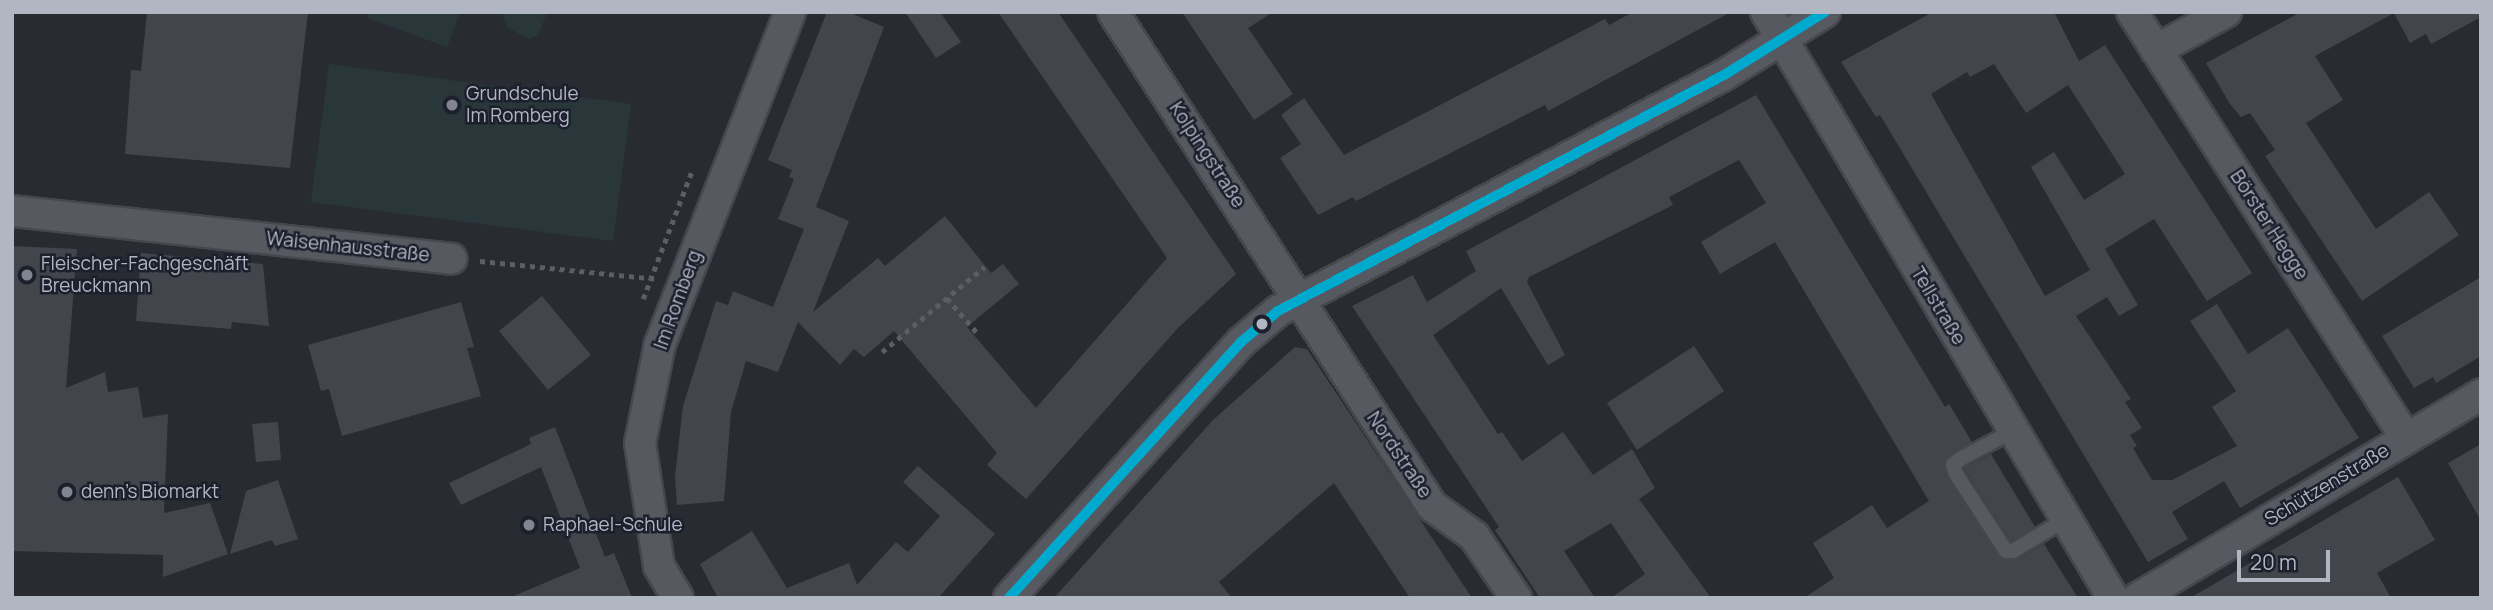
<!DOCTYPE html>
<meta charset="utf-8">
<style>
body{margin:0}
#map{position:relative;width:2493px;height:610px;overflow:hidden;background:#282b32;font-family:Manrope,sans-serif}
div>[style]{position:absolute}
.green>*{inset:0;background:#29373b}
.building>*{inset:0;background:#43454c}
.path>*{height:4.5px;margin-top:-2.25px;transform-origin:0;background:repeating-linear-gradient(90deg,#5b5e64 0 5px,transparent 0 10px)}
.roads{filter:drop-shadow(2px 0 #46474d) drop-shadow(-2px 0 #46474d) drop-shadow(0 2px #46474d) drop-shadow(0 -2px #46474d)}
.lane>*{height:14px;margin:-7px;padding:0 7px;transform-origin:7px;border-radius:7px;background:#575960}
.street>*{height:30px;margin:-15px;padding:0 15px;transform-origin:15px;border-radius:15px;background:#575960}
.bus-1>*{height:10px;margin:-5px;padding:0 5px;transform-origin:5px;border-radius:5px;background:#00a9ce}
.dots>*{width:19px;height:19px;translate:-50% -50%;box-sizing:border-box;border:4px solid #1c202c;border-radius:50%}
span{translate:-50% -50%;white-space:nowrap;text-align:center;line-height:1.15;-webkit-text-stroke:5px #1c202c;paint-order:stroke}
.poi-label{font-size:19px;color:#b1b6c3}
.left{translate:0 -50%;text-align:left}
.street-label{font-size:19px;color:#b1b6c3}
.frame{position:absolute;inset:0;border:14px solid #b1b6c3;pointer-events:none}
.scale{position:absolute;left:2237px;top:550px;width:93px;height:32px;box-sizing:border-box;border:4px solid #b1b6c3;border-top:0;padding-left:9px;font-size:21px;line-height:24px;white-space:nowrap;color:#b1b6c3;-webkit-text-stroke:5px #1c202c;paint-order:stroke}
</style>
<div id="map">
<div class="green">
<div style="clip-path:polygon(369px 12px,460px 12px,447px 47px,367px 18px)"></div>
<div style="clip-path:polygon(502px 13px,546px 12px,547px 13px,538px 35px,528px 39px,507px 27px)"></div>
<div style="clip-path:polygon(329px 64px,631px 104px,613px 241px,311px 202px)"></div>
</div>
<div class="building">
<div style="clip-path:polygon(147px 12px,308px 12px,290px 168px,125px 154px,131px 70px,141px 71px)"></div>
<div style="clip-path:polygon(827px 12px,848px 12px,884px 27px,816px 207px,849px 221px,813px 312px,878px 258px,885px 266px,945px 216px,991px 273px,1003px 264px,1019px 284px,967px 327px,1036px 408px,1167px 258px,998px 12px,1058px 12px,1236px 274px,1177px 329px,1026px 499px,987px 465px,997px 453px,894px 331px,864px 357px,854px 349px,840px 365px,798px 322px,778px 372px,746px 361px,731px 412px,724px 501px,677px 505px,675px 476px,683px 406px,716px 301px,728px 305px,733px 291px,773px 307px,804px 229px,778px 219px,794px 179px,789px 177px,792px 170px,768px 160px)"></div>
<div style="clip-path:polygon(905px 12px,940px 12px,961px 42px,936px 58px)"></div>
<div style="clip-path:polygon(1182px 12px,1273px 12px,1248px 28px,1293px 94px,1254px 120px)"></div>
<div style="clip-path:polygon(1633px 12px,1731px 12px,1548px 111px,1545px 105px,1356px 201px,1353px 197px,1318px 215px,1280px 158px,1301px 144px,1281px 115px,1304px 98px,1344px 155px,1605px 19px,1609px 25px)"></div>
<div style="clip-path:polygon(evenodd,1933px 12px,2054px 12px,2079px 61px,2105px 45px,2252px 273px,2207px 301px,2154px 219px,2105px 249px,2138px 305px,2119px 316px,2107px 297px,2076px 316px,2131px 399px,2125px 402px,2142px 428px,2130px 435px,2137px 446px,2133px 448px,2152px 480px,2172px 480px,2237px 446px,2212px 407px,2236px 391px,2190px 321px,2217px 304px,2248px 354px,2288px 328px,2359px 438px,2240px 508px,2224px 481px,2172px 512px,2188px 539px,2148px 562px,1880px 115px,1876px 117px,1841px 62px,1933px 12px,1994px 64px,2026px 113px,2068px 85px,2125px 174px,2084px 200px,2054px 152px,2031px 167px,2090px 270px,2045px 296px,1931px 94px,1967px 72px,1970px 77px,1994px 64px)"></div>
<div style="clip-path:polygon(2301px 12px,2481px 12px,2481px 17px,2431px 44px,2426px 34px,2410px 43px,2394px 13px,2315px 56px,2343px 100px,2306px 123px,2376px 229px,2429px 192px,2459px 235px,2362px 301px,2265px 156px,2275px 150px,2250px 113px,2241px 117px,2230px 104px,2206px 63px)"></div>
<div style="clip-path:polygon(1756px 95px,1945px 407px,1949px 404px,1972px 442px,1946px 458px,1948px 479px,2001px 559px,2017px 560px,2044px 544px,2078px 598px,1804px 598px,1834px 578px,1813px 543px,1872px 505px,1887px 528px,1929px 501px,1775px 242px,1720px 274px,1701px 242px,1766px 203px,1739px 160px,1669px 197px,1673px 205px,1529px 277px,1527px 282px,1565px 355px,1548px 365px,1501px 288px,1433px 335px,1498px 434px,1502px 432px,1522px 461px,1563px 432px,1593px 475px,1632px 449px,1655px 488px,1639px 499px,1711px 598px,1611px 598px,1645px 574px,1611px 523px,1564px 551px,1595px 598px,1540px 598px,1495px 530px,1499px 527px,1352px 306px,1413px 275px,1427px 302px,1476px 271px,1466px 251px)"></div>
<div style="clip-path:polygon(12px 246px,77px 249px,66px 388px,105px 372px,108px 392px,138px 387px,143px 418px,168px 414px,164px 513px,210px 503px,228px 554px,163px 577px,163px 555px,12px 551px)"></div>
<div style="clip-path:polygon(141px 253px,263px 264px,269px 326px,232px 322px,231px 329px,136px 321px)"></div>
<div style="clip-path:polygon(2481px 277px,2481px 356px,2436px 383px,2433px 377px,2414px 388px,2382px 336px)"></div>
<div style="clip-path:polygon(542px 296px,591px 355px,548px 390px,499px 331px)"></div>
<div style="clip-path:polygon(461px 302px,474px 347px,467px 348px,481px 396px,342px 436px,329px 389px,321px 391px,308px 345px)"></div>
<div style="clip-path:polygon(1694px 346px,1724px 391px,1637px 450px,1607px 403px)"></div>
<div style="clip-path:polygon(1295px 347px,1307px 349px,1472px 598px,1410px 598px,1334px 483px,1219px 582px,1232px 598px,1054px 598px,1213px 420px)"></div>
<div style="clip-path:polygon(278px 422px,281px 460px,256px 462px,252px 424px)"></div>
<div style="clip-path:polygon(555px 427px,605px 557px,614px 553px,632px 598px,509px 598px,580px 568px,541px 467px,461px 505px,449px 483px,531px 444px,529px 438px)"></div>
<div style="clip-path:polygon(2481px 444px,2481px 521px,2448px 463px)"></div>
<div style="clip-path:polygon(1991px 454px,2035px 527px,2011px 541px,1964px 468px)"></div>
<div style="clip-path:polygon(918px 466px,995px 534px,938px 598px,718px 598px,700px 564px,752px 531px,787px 588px,849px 563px,857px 585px,896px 542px,908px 552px,940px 516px,903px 482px)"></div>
<div style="clip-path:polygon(2398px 477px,2435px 540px,2377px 573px,2391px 598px,2190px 598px)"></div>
<div style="clip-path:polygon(278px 480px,298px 539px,275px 546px,272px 540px,230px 554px,246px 491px)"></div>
</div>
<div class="path">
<div style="left:480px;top:261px;width:177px;rotate:5.8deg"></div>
<div style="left:947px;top:298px;width:49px;rotate:49.1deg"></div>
<div style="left:643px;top:299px;width:135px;rotate:-69.1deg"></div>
<div style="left:882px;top:352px;width:133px;rotate:-39.8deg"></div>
</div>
<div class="roads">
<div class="lane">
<div style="left:2013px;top:431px;width:60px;rotate:152.2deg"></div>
<div style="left:1960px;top:459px;width:9px;rotate:139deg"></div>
<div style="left:1953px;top:465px;width:9px;rotate:72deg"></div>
<div style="left:1956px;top:474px;width:92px;rotate:57deg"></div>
<div style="left:2006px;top:551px;width:7px"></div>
<div style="left:2013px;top:551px;width:62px;rotate:-31.1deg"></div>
</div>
<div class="street">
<div style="left:1113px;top:12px;width:588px;rotate:57.15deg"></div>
<div style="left:1432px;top:506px;width:52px;rotate:35.5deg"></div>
<div style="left:1474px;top:536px;width:75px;rotate:55.9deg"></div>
<div style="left:1766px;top:12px;width:681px;rotate:59.37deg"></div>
<div style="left:2132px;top:12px;width:507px;rotate:57.25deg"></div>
<div style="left:2156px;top:50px;width:80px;rotate:-28.5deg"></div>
<div style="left:12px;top:211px;width:442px;rotate:6.2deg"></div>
<div style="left:678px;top:598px;width:37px;rotate:-121deg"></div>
<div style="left:659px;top:566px;width:124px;rotate:-98.8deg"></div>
<div style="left:640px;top:443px;width:101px;rotate:-78.6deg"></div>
<div style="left:660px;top:344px;width:357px;rotate:-68.6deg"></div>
<div style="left:1009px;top:598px;width:345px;rotate:-47.8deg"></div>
<div style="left:1241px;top:342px;width:48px;rotate:-40deg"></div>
<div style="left:1278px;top:311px;width:505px;rotate:-27.89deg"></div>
<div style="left:1724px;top:75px;width:119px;rotate:-32deg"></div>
<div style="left:2138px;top:598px;width:399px;rotate:-30.7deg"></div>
</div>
</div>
<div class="bus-1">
<div style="left:1009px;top:598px;width:345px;rotate:-47.8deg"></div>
<div style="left:1241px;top:342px;width:48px;rotate:-40deg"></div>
<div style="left:1278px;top:311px;width:505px;rotate:-27.89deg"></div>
<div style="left:1724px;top:75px;width:119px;rotate:-32deg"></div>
</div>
<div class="dots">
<div style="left:452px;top:105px;background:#818590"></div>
<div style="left:27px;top:275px;background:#818590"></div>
<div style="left:1262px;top:324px;background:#b1b6c3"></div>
<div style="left:67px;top:492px;background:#818590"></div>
<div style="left:529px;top:525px;background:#818590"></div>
</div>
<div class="poi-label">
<span class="left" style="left:466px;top:105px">Grundschule<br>Im Romberg</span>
<span class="left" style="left:41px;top:275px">Fleischer-Fachgeschäft<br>Breuckmann</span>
<span class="left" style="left:81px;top:492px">denn's Biomarkt</span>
<span class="left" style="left:543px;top:525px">Raphael-Schule</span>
</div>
<div class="street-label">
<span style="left:1207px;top:155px;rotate:57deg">Kolpingstraße</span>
<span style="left:2269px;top:225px;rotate:57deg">Börster Hegge</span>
<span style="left:348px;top:247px;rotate:6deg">Waisenhausstraße</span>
<span style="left:678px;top:300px;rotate:-70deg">Im Romberg</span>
<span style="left:1938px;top:306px;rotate:59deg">Tellstraße</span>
<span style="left:1399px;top:455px;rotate:56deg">Nordstraße</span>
<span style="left:2327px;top:485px;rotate:-31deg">Schützenstraße</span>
</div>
<div class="frame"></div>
<div class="scale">20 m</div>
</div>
